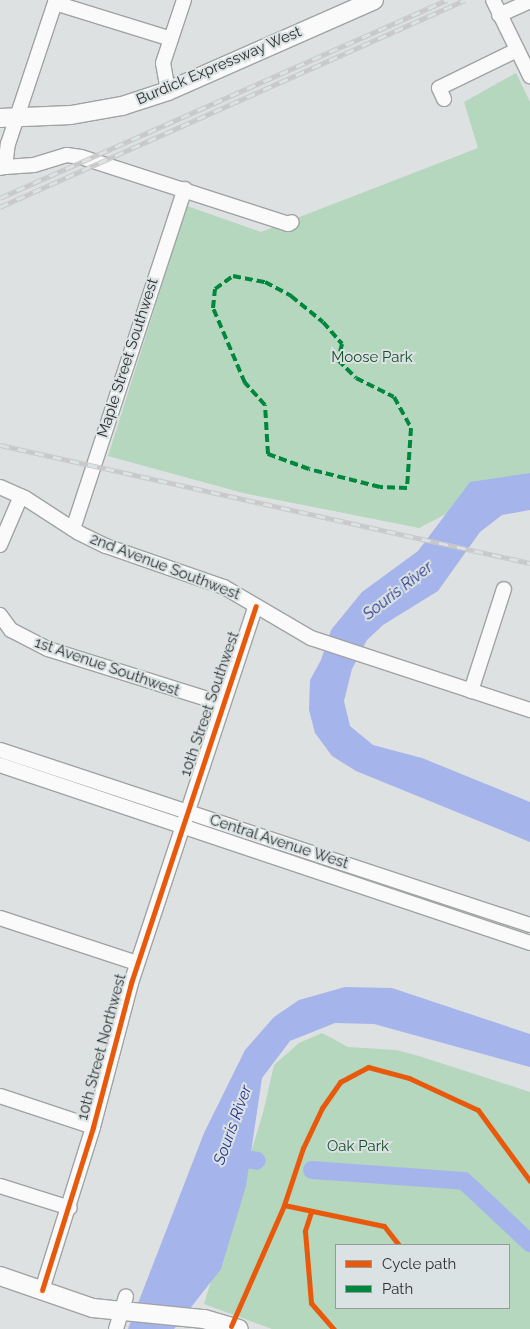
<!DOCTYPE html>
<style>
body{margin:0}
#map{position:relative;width:530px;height:1329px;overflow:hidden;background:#dde1e1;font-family:Raleway,sans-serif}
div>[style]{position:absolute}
.green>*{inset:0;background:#b4d7bd}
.water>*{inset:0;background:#a5b5eb}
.river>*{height:18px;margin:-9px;padding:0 9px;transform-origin:9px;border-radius:9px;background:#a5b5eb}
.roads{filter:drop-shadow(1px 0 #a0a3a4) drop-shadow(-1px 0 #a0a3a4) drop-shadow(0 1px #a0a3a4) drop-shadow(0 -1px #a0a3a4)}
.minor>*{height:14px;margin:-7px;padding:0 7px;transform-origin:7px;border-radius:7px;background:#fafafa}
.major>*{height:18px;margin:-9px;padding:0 9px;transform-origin:9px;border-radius:9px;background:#fafafa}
.rail>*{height:5px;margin-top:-2.5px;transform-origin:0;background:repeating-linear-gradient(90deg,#dbe2e3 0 9px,#c8c8c8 0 18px);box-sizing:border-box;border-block:1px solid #c8c8c8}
.quiet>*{height:4px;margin-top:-2px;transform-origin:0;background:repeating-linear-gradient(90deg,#00873e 0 8px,transparent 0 12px)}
.cycleway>*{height:5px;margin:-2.5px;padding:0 2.5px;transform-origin:2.5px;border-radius:2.5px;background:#e8590c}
span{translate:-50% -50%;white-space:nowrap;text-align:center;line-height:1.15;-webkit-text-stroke:4px #dbe2e3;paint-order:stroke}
.street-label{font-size:15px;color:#2c2f2f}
.park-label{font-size:15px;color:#164f2a}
.water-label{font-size:16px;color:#28348b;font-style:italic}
.legend{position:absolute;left:335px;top:1244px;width:175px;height:65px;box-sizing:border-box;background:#dbe2e3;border:1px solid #959a9b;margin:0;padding:6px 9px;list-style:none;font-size:15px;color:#2c2f2f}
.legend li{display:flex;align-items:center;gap:10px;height:25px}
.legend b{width:25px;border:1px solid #959a9b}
</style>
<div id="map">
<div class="green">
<div style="clip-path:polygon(516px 73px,530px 102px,530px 475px,516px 478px,419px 528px,243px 493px,108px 456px,187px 206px,261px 232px,478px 148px,464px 102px)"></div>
<div style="clip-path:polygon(evenodd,322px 1033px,348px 1047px,396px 1050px,419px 1056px,530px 1092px,530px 1329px,272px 1329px,204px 1304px,263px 1113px,274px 1065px,299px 1043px,322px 1033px,336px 1245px,509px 1245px,509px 1308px,336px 1308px,336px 1245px)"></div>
</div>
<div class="water">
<div style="clip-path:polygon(530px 473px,530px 510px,502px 515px,480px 532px,438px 591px,383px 625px,367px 640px,352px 669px,344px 701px,350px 726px,373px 745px,422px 758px,530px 802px,530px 842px,356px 771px,332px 756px,315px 733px,309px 710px,310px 680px,321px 660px,331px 630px,362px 592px,418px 551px,470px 482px)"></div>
<div style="clip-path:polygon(345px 987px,392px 988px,530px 1034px,530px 1067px,374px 1024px,335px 1023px,290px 1041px,262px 1078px,246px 1186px,221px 1269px,174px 1329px,128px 1329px,204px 1133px,245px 1050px,274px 1017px,299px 1000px)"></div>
</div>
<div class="river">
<div style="left:227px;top:1156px;width:30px;rotate:9deg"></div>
<div style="left:312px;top:1170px;width:152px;rotate:4.1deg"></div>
<div style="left:464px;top:1181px;width:91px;rotate:43.2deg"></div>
</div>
<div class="roads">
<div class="minor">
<div style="left:493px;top:0;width:85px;rotate:64deg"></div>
<div style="left:55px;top:3px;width:121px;rotate:17.2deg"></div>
<div style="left:499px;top:15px;width:34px;rotate:-24deg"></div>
<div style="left:168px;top:91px;width:28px;rotate:-100deg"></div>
<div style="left:163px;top:63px;width:66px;rotate:-71.6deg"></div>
<div style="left:444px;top:99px;width:12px;rotate:-114deg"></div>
<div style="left:439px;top:88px;width:87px;rotate:-26deg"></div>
<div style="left:5px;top:167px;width:29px;rotate:-4deg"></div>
<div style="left:34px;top:165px;width:34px;rotate:-17deg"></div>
<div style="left:67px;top:155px;width:14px;rotate:8deg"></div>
<div style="left:81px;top:157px;width:218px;rotate:17.9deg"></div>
<div style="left:288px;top:224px;width:4px;rotate:-27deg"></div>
<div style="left:0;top:168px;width:5px;rotate:-11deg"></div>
<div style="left:5px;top:167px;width:23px;rotate:-83deg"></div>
<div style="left:8px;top:144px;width:152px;rotate:-71.6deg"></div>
<div style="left:0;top:487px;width:27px;rotate:24deg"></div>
<div style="left:25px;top:498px;width:64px;rotate:32.9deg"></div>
<div style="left:79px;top:533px;width:30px;rotate:26deg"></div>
<div style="left:106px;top:546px;width:125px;rotate:19.2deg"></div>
<div style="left:224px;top:587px;width:101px;rotate:30.4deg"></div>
<div style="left:311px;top:638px;width:231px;rotate:18.2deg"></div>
<div style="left:73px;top:529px;width:358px;rotate:-71.8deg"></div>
<div style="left:0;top:545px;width:53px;rotate:-66.8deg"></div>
<div style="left:0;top:615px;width:19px;rotate:54deg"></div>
<div style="left:11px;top:630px;width:42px;rotate:27.2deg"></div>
<div style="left:48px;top:649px;width:183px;rotate:17.4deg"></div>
<div style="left:471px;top:691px;width:107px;rotate:-72.1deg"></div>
<div style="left:0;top:750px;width:558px;rotate:18.27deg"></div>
<div style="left:0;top:765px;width:559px;rotate:18.56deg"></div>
<div style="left:0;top:918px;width:144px;rotate:18.2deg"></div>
<div style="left:0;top:1096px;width:98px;rotate:18.4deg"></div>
<div style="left:0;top:1186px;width:73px;rotate:17.4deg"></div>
<div style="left:42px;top:1290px;width:171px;rotate:-72.6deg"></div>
<div style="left:93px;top:1127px;width:149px;rotate:-75.2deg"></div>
<div style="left:131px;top:983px;width:397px;rotate:-71.7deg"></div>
<div style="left:116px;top:1329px;width:34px;rotate:-73deg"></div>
</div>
<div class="major">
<div style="left:0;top:118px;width:71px;rotate:-2.4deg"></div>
<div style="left:71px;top:115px;width:52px;rotate:-10deg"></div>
<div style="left:122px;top:106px;width:48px;rotate:-18.1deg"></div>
<div style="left:168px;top:91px;width:225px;rotate:-23.8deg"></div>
<div style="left:0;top:1276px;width:98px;rotate:19deg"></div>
<div style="left:93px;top:1308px;width:112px;rotate:5.7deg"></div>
<div style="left:204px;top:1319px;width:36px;rotate:16deg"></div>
</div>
</div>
<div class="rail">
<div style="left:0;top:198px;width:489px;rotate:-23.9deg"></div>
<div style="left:0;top:207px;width:509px;rotate:-24deg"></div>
<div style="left:0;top:445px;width:543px;rotate:12.55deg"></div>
</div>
<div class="quiet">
<div style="left:233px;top:276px;width:33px;rotate:11deg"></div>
<div style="left:265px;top:282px;width:30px;rotate:28deg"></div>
<div style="left:291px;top:296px;width:41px;rotate:39.1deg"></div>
<div style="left:323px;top:322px;width:29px;rotate:49deg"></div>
<div style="left:342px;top:344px;width:16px;rotate:104deg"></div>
<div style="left:338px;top:360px;width:25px;rotate:45deg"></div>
<div style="left:356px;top:378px;width:42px;rotate:26.6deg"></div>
<div style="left:394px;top:397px;width:35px;rotate:61deg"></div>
<div style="left:411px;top:428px;width:60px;rotate:93.8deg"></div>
<div style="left:407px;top:488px;width:27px;rotate:-178deg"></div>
<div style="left:380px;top:487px;width:73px;rotate:-165.8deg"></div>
<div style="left:309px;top:469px;width:44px;rotate:-159.9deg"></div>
<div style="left:268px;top:454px;width:49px;rotate:-93.5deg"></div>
<div style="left:265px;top:405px;width:30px;rotate:-132deg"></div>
<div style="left:245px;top:383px;width:82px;rotate:-113.1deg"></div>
<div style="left:213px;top:308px;width:19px;rotate:-84deg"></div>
<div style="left:215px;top:289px;width:22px;rotate:-36deg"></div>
</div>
<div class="cycleway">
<div style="left:284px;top:1205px;width:102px;rotate:11.9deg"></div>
<div style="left:384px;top:1226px;width:24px;rotate:52deg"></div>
<div style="left:311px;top:1212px;width:20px;rotate:108deg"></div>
<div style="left:305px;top:1231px;width:72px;rotate:85.2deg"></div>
<div style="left:311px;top:1303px;width:35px;rotate:49deg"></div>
<div style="left:42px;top:1290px;width:171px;rotate:-72.6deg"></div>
<div style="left:93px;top:1127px;width:149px;rotate:-75.2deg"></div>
<div style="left:131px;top:983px;width:397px;rotate:-71.7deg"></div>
<div style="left:231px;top:1326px;width:132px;rotate:-66.3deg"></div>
<div style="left:284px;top:1205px;width:60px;rotate:-71.6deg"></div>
<div style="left:303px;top:1148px;width:44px;rotate:-64.6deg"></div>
<div style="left:322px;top:1108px;width:32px;rotate:-55deg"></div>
<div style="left:340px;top:1082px;width:32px;rotate:-28deg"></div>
<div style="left:368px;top:1067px;width:42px;rotate:15deg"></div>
<div style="left:409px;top:1078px;width:76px;rotate:24.9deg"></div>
<div style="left:478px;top:1110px;width:88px;rotate:53.8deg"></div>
</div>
<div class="street-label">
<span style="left:219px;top:66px;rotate:-23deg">Burdick Expressway West</span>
<span style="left:128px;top:358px;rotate:-72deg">Maple Street Southwest</span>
<span style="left:165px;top:567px;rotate:21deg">2nd Avenue Southwest</span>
<span style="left:107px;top:667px;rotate:19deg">1st Avenue Southwest</span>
<span style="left:210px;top:704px;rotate:-71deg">10th Street Southwest</span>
<span style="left:279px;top:842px;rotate:18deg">Central Avenue West</span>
<span style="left:102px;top:1047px;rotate:-75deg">10th Street Northwest</span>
</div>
<div class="park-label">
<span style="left:372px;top:358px">Moose Park</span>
<span style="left:358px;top:1147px">Oak Park</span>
</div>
<div class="water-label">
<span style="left:398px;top:591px;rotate:-38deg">Souris River</span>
<span style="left:233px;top:1125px;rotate:-70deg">Souris River</span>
</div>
<ul class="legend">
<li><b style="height:6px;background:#e8590c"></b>Cycle path</li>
<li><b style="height:6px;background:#00873e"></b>Path</li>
</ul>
</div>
